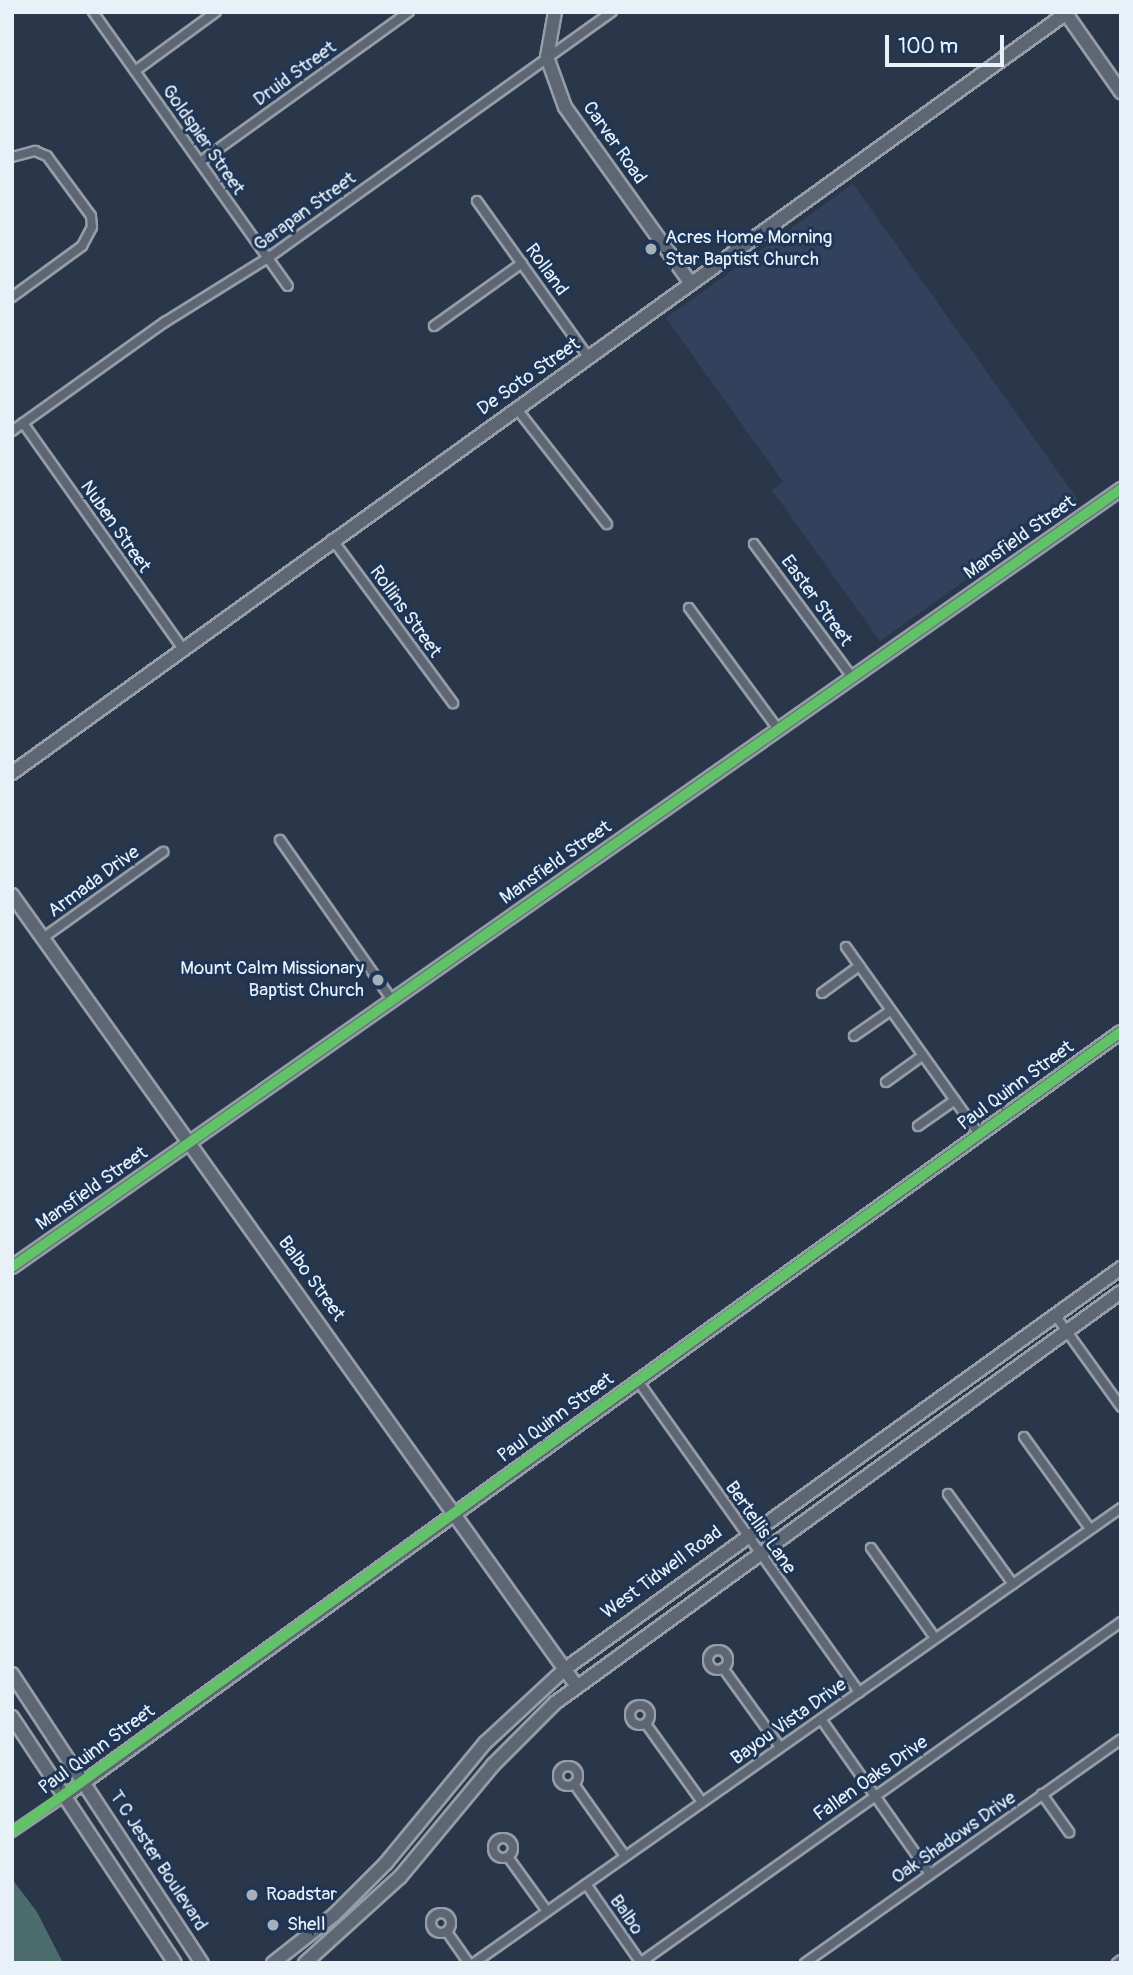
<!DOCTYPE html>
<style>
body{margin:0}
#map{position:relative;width:1133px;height:1975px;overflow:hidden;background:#2a374a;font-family:Pangolin,sans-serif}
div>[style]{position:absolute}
.built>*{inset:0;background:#33425c}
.green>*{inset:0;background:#4d6c6e}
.roads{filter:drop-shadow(2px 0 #959da7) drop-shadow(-2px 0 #959da7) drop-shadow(0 2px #959da7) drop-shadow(0 -2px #959da7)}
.street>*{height:8px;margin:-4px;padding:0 4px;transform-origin:4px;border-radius:4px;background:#5d6672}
.street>.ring{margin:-4px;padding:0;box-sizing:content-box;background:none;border:8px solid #5d6672;border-radius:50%}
.secondary>*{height:12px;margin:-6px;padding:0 6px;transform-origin:6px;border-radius:6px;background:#5d6672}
.cycleway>*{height:10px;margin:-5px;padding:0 5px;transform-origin:5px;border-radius:5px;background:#61c268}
.dots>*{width:19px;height:19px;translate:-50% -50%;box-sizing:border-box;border:4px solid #1d3557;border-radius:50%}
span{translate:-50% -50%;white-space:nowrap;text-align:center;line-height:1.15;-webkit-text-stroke:6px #1d3557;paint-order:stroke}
.street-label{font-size:19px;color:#e8f1f8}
.poi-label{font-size:19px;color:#e8f1f8}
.left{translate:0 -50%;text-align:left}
.right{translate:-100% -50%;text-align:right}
.frame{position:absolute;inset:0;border:14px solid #e8f1f8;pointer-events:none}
.scale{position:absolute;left:885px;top:35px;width:119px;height:32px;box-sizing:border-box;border:4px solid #e8f1f8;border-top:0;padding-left:9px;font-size:21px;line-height:24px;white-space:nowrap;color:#e8f1f8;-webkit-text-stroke:5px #1d3557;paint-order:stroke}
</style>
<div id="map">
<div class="built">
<div style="clip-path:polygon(853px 184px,1078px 500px,880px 641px,772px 490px,783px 482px,666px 318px)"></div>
</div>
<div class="green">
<div style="clip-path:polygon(12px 1879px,37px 1912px,63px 1963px,12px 1963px)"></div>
</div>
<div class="roads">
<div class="street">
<div style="left:93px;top:12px;width:336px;rotate:54.6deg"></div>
<div style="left:135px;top:71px;width:100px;rotate:-36.1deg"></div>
<div style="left:12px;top:157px;width:24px;rotate:-15deg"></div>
<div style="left:35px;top:151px;width:13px;rotate:23deg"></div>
<div style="left:47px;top:156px;width:74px;rotate:53.7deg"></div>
<div style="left:91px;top:216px;width:11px;rotate:85deg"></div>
<div style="left:92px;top:227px;width:21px;rotate:118deg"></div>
<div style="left:82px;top:246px;width:87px;rotate:143.9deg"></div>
<div style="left:200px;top:162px;width:257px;rotate:-35.7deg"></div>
<div style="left:477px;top:201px;width:193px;rotate:54.5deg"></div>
<div style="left:434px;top:326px;width:108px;rotate:-35.6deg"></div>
<div style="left:517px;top:409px;width:146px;rotate:52deg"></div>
<div style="left:23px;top:423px;width:277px;rotate:54.7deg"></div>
<div style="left:12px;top:431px;width:188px;rotate:-35.5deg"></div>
<div style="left:165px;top:322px;width:121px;rotate:-31.9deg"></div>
<div style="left:268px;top:258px;width:423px;rotate:-35.6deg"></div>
<div style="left:332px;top:539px;width:204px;rotate:53.6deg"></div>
<div style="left:754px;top:544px;width:165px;rotate:53.6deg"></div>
<div style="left:689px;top:608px;width:150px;rotate:53.7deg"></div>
<div style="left:280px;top:840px;width:195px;rotate:55deg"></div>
<div style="left:43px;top:938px;width:148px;rotate:-35.6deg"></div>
<div style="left:846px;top:947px;width:229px;rotate:54.6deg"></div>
<div style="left:822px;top:993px;width:46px;rotate:-36.1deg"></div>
<div style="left:854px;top:1036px;width:44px;rotate:-34.8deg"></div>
<div style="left:886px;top:1082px;width:44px;rotate:-35.8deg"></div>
<div style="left:918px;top:1126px;width:45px;rotate:-35.1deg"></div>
<div style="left:1055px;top:1315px;width:113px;rotate:54.3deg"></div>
<div style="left:638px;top:1381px;width:382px;rotate:54.6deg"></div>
<div style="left:1024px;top:1437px;width:113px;rotate:54.3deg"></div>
<div style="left:948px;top:1494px;width:111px;rotate:54.2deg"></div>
<div style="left:871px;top:1548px;width:110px;rotate:54.6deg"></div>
<div class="ring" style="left:708px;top:1650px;width:12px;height:12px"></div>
<div style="left:723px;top:1668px;width:97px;rotate:54.2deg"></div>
<div class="ring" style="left:630px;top:1705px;width:12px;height:12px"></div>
<div style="left:821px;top:1719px;width:189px;rotate:54.9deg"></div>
<div style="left:646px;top:1724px;width:96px;rotate:54.3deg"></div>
<div class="ring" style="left:558px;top:1766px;width:12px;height:12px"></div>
<div style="left:574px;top:1784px;width:88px;rotate:54.7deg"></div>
<div style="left:1042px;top:1794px;width:47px;rotate:54.6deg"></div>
<div style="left:12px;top:1832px;width:64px;rotate:-34.2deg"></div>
<div class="ring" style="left:493px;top:1838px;width:12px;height:12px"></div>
<div style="left:508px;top:1857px;width:67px;rotate:54.2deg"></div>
<div style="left:586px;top:1884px;width:96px;rotate:55.2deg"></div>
<div class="ring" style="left:431px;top:1913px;width:12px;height:12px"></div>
<div style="left:447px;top:1932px;width:38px;rotate:55deg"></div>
<div style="left:474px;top:1963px;width:791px;rotate:-35.12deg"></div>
<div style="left:640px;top:1963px;width:590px;rotate:-35.33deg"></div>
<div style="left:805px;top:1963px;width:387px;rotate:-35.3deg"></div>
<div style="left:1117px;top:1963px;width:5px;rotate:-37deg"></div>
</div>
<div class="secondary">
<div style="left:555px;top:12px;width:46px;rotate:100.1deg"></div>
<div style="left:547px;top:57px;width:53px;rotate:70.2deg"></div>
<div style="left:565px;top:107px;width:215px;rotate:54.5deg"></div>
<div style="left:1065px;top:12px;width:98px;rotate:55deg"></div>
<div style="left:12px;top:773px;width:1302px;rotate:-35.78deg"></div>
<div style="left:12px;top:895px;width:971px;rotate:54.48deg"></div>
<div style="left:12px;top:1267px;width:1355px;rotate:-35.05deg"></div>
<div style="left:12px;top:1674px;width:346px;rotate:56.7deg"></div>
<div style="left:12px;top:1717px;width:295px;rotate:56.5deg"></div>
<div style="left:65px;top:1796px;width:1303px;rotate:-35.89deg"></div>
<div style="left:273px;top:1963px;width:78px;rotate:-38.2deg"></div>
<div style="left:334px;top:1915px;width:74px;rotate:-45deg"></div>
<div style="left:386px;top:1863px;width:156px;rotate:-50.5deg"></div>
<div style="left:485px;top:1743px;width:109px;rotate:-42.8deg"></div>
<div style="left:565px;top:1669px;width:686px;rotate:-35.8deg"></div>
<div style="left:305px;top:1963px;width:128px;rotate:-42.2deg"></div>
<div style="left:400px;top:1877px;width:146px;rotate:-50.3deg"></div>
<div style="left:493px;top:1765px;width:88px;rotate:-45deg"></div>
<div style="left:555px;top:1703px;width:699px;rotate:-35.99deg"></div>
</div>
</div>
<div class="cycleway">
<div style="left:12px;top:1267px;width:1355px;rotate:-35.05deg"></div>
<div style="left:12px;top:1832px;width:1367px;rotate:-35.81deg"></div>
</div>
<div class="dots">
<div style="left:651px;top:249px;background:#a6b0bb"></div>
<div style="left:378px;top:980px;background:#a6b0bb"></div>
<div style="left:252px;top:1895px;background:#a6b0bb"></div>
<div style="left:273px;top:1925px;background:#a6b0bb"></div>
</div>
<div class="street-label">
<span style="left:295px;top:74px;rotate:-36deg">Druid Street</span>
<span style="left:203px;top:140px;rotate:55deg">Goldspier Street</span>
<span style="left:614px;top:143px;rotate:55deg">Carver Road</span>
<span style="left:305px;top:212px;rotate:-36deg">Garapan Street</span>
<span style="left:546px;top:270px;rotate:54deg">Rolland</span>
<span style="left:529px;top:377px;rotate:-35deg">De Soto Street</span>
<span style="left:115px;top:527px;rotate:55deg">Nuben Street</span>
<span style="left:1020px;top:538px;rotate:-35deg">Mansfield Street</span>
<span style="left:816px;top:601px;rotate:54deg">Easter Street</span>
<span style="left:405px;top:612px;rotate:54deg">Rollins Street</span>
<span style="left:556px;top:863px;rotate:-35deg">Mansfield Street</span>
<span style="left:94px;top:882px;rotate:-36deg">Armada Drive</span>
<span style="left:1016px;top:1086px;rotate:-36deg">Paul Quinn Street</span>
<span style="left:92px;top:1189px;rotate:-35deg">Mansfield Street</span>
<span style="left:311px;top:1279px;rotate:54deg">Balbo Street</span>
<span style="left:556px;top:1418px;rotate:-36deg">Paul Quinn Street</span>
<span style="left:760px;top:1528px;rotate:55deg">Bertellis Lane</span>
<span style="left:662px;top:1573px;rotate:-36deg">West Tidwell Road</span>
<span style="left:789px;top:1722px;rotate:-35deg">Bayou Vista Drive</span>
<span style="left:97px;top:1750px;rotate:-36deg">Paul Quinn Street</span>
<span style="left:871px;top:1779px;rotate:-35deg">Fallen Oaks Drive</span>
<span style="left:954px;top:1838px;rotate:-35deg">Oak Shadows Drive</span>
<span style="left:158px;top:1861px;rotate:57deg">T C Jester Boulevard</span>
<span style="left:626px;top:1915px;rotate:55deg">Balbo</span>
</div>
<div class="poi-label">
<span class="left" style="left:665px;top:249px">Acres Home Morning<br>Star Baptist Church</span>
<span class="right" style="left:364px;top:980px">Mount Calm Missionary<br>Baptist Church</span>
<span class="left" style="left:266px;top:1895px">Roadstar</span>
<span class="left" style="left:287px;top:1925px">Shell</span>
</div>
<div class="frame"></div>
<div class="scale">100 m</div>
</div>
